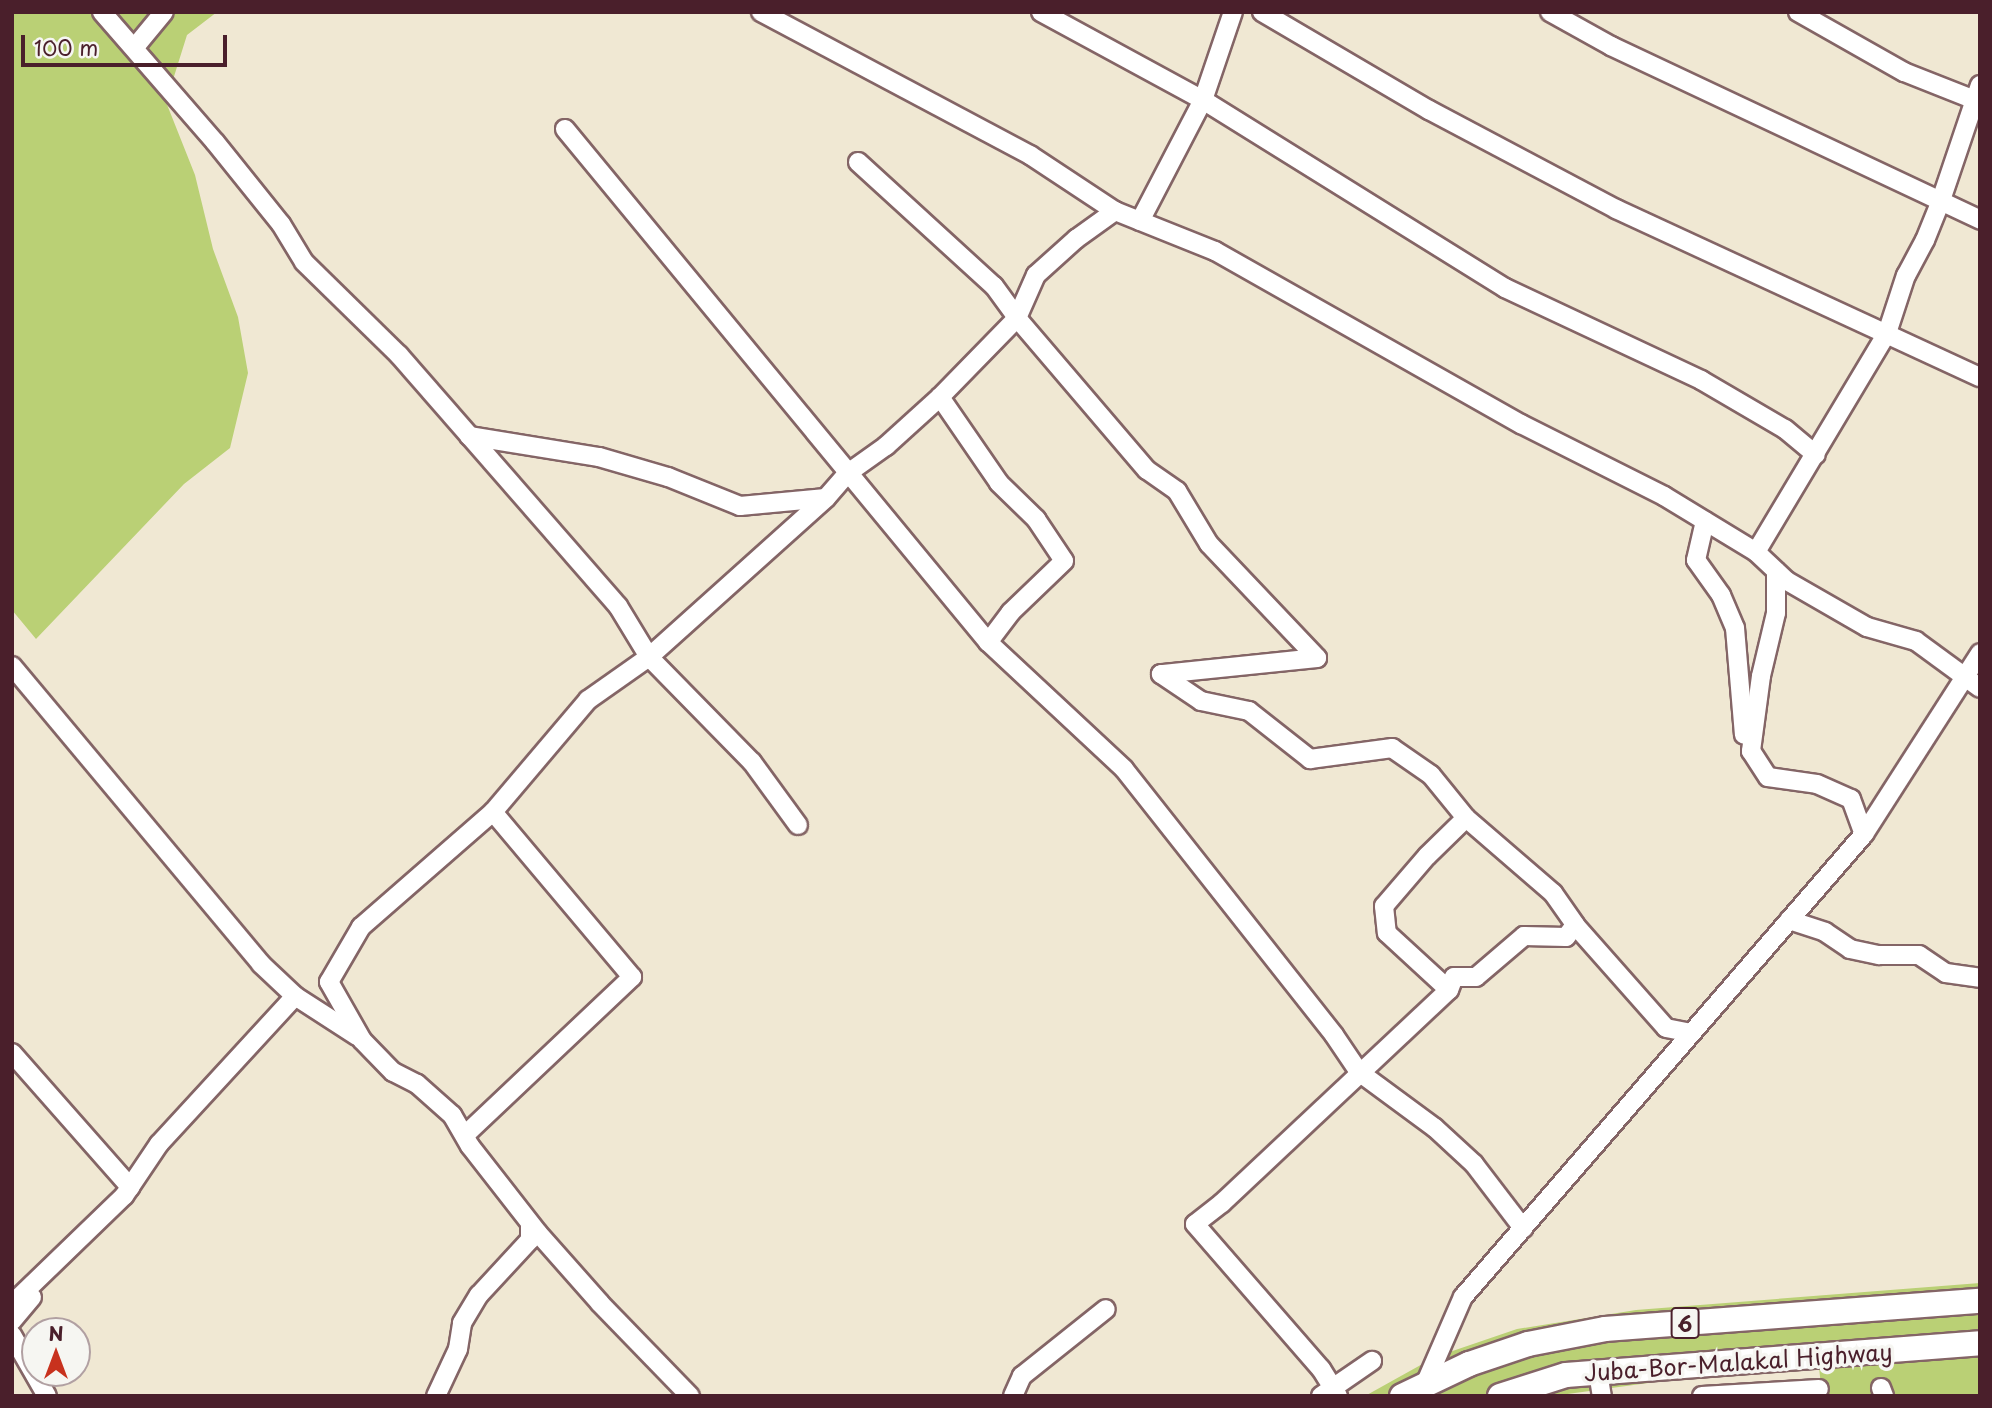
<!DOCTYPE html>
<style>
body{margin:0}
#map{position:relative;width:1992px;height:1408px;overflow:hidden;background:#f0e8d3;font-family:"Playpen Sans",sans-serif}
div>[style]{position:absolute}
.green>*{inset:0;background:#bad075}
.roads{filter:drop-shadow(2px 0 #846566) drop-shadow(-2px 0 #846566) drop-shadow(0 2px #846566) drop-shadow(0 -2px #846566)}
.minor>*{height:18px;margin:-9px;padding:0 9px;transform-origin:9px;border-radius:9px;background:#fff}
.highway>*{height:24px;margin:-12px;padding:0 12px;transform-origin:12px;border-radius:12px;background:#fff}
span{translate:-50% -50%;white-space:nowrap;text-align:center;line-height:1.15;-webkit-text-stroke:7px #f6f6f2;paint-order:stroke}
.shield-label span{padding:2px 5px;background:#f6f6f2;border:2px solid;border-radius:5px;-webkit-text-stroke-width:0}
.shield-label{font-size:21px;color:#4a1f2b;font-weight:700}
.street-label{font-size:23px;color:#4a1f2b}
.frame{position:absolute;inset:0;border:14px solid #4a1f2b;pointer-events:none}
.north{position:absolute;left:21px;top:1317px;width:70px;height:70px;box-sizing:border-box;background:#f6f6f2;border:2px solid #b1a0a2;border-radius:50%;rotate:0deg;font-size:19px;font-weight:700;line-height:28px;text-align:center;color:#4a1f2b}
.north::after{content:'';display:block;margin:auto;width:24px;height:32px;background:#c8321e;clip-path:polygon(50% 0,100% 100%,50% 72%,0 100%)}
.scale{position:absolute;left:21px;top:35px;width:206px;height:32px;box-sizing:border-box;border:4px solid #4a1f2b;border-top:0;padding-left:9px;font-size:21px;line-height:24px;white-space:nowrap;color:#4a1f2b;-webkit-text-stroke:5px #f6f6f2;paint-order:stroke}
</style>
<div id="map">
<div class="green">
<div style="clip-path:polygon(12px 12px,217px 12px,187px 35px,166px 102px,195px 175px,213px 249px,238px 317px,248px 373px,230px 448px,184px 484px,36px 639px,12px 610px)"></div>
<div style="clip-path:polygon(1980px 1283px,1980px 1396px,1822px 1396px,1819px 1367px,1692px 1377px,1553px 1396px,1365px 1396px,1435px 1357px,1517px 1329px,1636px 1310px)"></div>
</div>
<div class="roads">
<div class="minor">
<div style="left:102px;top:12px;width:172px;rotate:49deg"></div>
<div style="left:215px;top:142px;width:105px;rotate:51.2deg"></div>
<div style="left:281px;top:224px;width:44px;rotate:58.8deg"></div>
<div style="left:304px;top:262px;width:133px;rotate:44.4deg"></div>
<div style="left:399px;top:355px;width:333px;rotate:48.9deg"></div>
<div style="left:618px;top:606px;width:60px;rotate:58.7deg"></div>
<div style="left:649px;top:657px;width:147px;rotate:45.6deg"></div>
<div style="left:752px;top:762px;width:78px;rotate:53.9deg"></div>
<div style="left:761px;top:12px;width:305px;rotate:28deg"></div>
<div style="left:1030px;top:155px;width:102px;rotate:33.4deg"></div>
<div style="left:1115px;top:211px;width:108px;rotate:21.8deg"></div>
<div style="left:1215px;top:251px;width:352px;rotate:29.5deg"></div>
<div style="left:1521px;top:424px;width:160px;rotate:26.7deg"></div>
<div style="left:1664px;top:496px;width:108px;rotate:31.3deg"></div>
<div style="left:1041px;top:12px;width:184px;rotate:28.5deg"></div>
<div style="left:1203px;top:100px;width:356px;rotate:31.9deg"></div>
<div style="left:1505px;top:288px;width:217px;rotate:25.1deg"></div>
<div style="left:1701px;top:380px;width:97px;rotate:30.3deg"></div>
<div style="left:1785px;top:429px;width:40px;rotate:40deg"></div>
<div style="left:1262px;top:12px;width:194px;rotate:30.4deg"></div>
<div style="left:1429px;top:110px;width:212px;rotate:27.9deg"></div>
<div style="left:1616px;top:209px;width:401px;rotate:24.8deg"></div>
<div style="left:1550px;top:12px;width:70px;rotate:29.1deg"></div>
<div style="left:1611px;top:46px;width:408px;rotate:25.2deg"></div>
<div style="left:1798px;top:12px;width:122px;rotate:29.5deg"></div>
<div style="left:1904px;top:72px;width:82px;rotate:21.5deg"></div>
<div style="left:135px;top:47px;width:45px;rotate:-50.4deg"></div>
<div style="left:1980px;top:85px;width:125px;rotate:108.7deg"></div>
<div style="left:1940px;top:203px;width:40px;rotate:112deg"></div>
<div style="left:1925px;top:240px;width:40px;rotate:118deg"></div>
<div style="left:1906px;top:275px;width:61px;rotate:108.1deg"></div>
<div style="left:1887px;top:333px;width:255px;rotate:120.9deg"></div>
<div style="left:1756px;top:552px;width:42px;rotate:43.1deg"></div>
<div style="left:1787px;top:581px;width:92px;rotate:29.9deg"></div>
<div style="left:1867px;top:627px;width:51px;rotate:15.9deg"></div>
<div style="left:1916px;top:641px;width:79px;rotate:36.3deg"></div>
<div style="left:565px;top:129px;width:665px;rotate:50.49deg"></div>
<div style="left:858px;top:162px;width:184px;rotate:42.4deg"></div>
<div style="left:994px;top:286px;width:39px;rotate:54deg"></div>
<div style="left:1017px;top:318px;width:200px;rotate:49.5deg"></div>
<div style="left:1147px;top:470px;width:37px;rotate:35deg"></div>
<div style="left:1177px;top:491px;width:62px;rotate:58.9deg"></div>
<div style="left:1209px;top:544px;width:157px;rotate:46.5deg"></div>
<div style="left:1317px;top:658px;width:157px;rotate:174.1deg"></div>
<div style="left:1161px;top:674px;width:48px;rotate:34deg"></div>
<div style="left:1201px;top:701px;width:49px;rotate:11.8deg"></div>
<div style="left:1249px;top:711px;width:78px;rotate:38.2deg"></div>
<div style="left:1310px;top:759px;width:83px;rotate:-7.6deg"></div>
<div style="left:1392px;top:748px;width:47px;rotate:34.7deg"></div>
<div style="left:1431px;top:775px;width:55px;rotate:50.9deg"></div>
<div style="left:1466px;top:818px;width:54px;rotate:135.7deg"></div>
<div style="left:1427px;top:856px;width:66px;rotate:130.7deg"></div>
<div style="left:1384px;top:906px;width:27px;rotate:84deg"></div>
<div style="left:1387px;top:933px;width:84px;rotate:42.6deg"></div>
<div style="left:1449px;top:990px;width:14px;rotate:-69deg"></div>
<div style="left:1454px;top:977px;width:22px"></div>
<div style="left:1476px;top:977px;width:63px;rotate:-40.5deg"></div>
<div style="left:1524px;top:936px;width:42px;rotate:1.4deg"></div>
<div style="left:1566px;top:937px;width:15px;rotate:-53deg"></div>
<div style="left:1575px;top:925px;width:137px;rotate:48.5deg"></div>
<div style="left:1666px;top:1028px;width:26px;rotate:11deg"></div>
<div style="left:1140px;top:221px;width:136px;rotate:-62.5deg"></div>
<div style="left:1203px;top:100px;width:93px;rotate:-71.2deg"></div>
<div style="left:940px;top:397px;width:104px;rotate:55.5deg"></div>
<div style="left:999px;top:483px;width:52px;rotate:44.2deg"></div>
<div style="left:1036px;top:519px;width:50px;rotate:56.3deg"></div>
<div style="left:1064px;top:561px;width:74px;rotate:136.1deg"></div>
<div style="left:1011px;top:612px;width:38px;rotate:127deg"></div>
<div style="left:988px;top:642px;width:186px;rotate:43deg"></div>
<div style="left:1124px;top:769px;width:339px;rotate:51.7deg"></div>
<div style="left:1334px;top:1035px;width:45px;rotate:56deg"></div>
<div style="left:1359px;top:1072px;width:94px;rotate:36.4deg"></div>
<div style="left:1435px;top:1128px;width:53px;rotate:42.7deg"></div>
<div style="left:1474px;top:1164px;width:81px;rotate:52.6deg"></div>
<div style="left:469px;top:436px;width:132px;rotate:9.2deg"></div>
<div style="left:599px;top:457px;width:72px;rotate:16.2deg"></div>
<div style="left:668px;top:477px;width:78px;rotate:21.9deg"></div>
<div style="left:740px;top:506px;width:86px;rotate:-5.3deg"></div>
<div style="left:1705px;top:521px;width:40px;rotate:103deg"></div>
<div style="left:1696px;top:560px;width:43px;rotate:54.5deg"></div>
<div style="left:1721px;top:595px;width:36px;rotate:67deg"></div>
<div style="left:1735px;top:628px;width:107px;rotate:85.2deg"></div>
<div style="left:1776px;top:571px;width:42px;rotate:90deg"></div>
<div style="left:1776px;top:613px;width:65px;rotate:103.4deg"></div>
<div style="left:1761px;top:676px;width:76px;rotate:97.6deg"></div>
<div style="left:1751px;top:751px;width:31px;rotate:57deg"></div>
<div style="left:1768px;top:777px;width:49px;rotate:8.1deg"></div>
<div style="left:1817px;top:784px;width:37px;rotate:24deg"></div>
<div style="left:1851px;top:799px;width:37px;rotate:70deg"></div>
<div style="left:12px;top:666px;width:388px;rotate:50.1deg"></div>
<div style="left:261px;top:964px;width:47px;rotate:43.3deg"></div>
<div style="left:1466px;top:818px;width:115px;rotate:40.8deg"></div>
<div style="left:1553px;top:893px;width:39px;rotate:55deg"></div>
<div style="left:1789px;top:920px;width:38px;rotate:18deg"></div>
<div style="left:1825px;top:932px;width:30px;rotate:34deg"></div>
<div style="left:1850px;top:949px;width:30px;rotate:12deg"></div>
<div style="left:1879px;top:955px;width:40px"></div>
<div style="left:1919px;top:955px;width:32px;rotate:34deg"></div>
<div style="left:1946px;top:973px;width:34px;rotate:8deg"></div>
<div style="left:12px;top:1053px;width:179px;rotate:48.6deg"></div>
<div style="left:465px;top:1135px;width:230px;rotate:-43.4deg"></div>
<div style="left:632px;top:977px;width:216px;rotate:-130.1deg"></div>
<div style="left:12px;top:1304px;width:156px;rotate:-44deg"></div>
<div style="left:124px;top:1196px;width:63px;rotate:-56.1deg"></div>
<div style="left:159px;top:1144px;width:201px;rotate:-47.4deg"></div>
<div style="left:295px;top:996px;width:74px;rotate:32.8deg"></div>
<div style="left:12px;top:1321px;width:31px;rotate:-50deg"></div>
<div style="left:12px;top:1335px;width:70px;rotate:60.2deg"></div>
<div style="left:1598px;top:1372px;width:24px;rotate:81deg"></div>
<div style="left:1426px;top:1382px;width:93px;rotate:-66.5deg"></div>
<div style="left:1463px;top:1297px;width:613px;rotate:-49.1deg"></div>
<div style="left:1864px;top:834px;width:215px;rotate:-57.3deg"></div>
<div style="left:1881px;top:1388px;width:9px;rotate:69deg"></div>
<div style="left:436px;top:1396px;width:52px;rotate:-64.9deg"></div>
<div style="left:458px;top:1349px;width:26px;rotate:-81deg"></div>
<div style="left:462px;top:1323px;width:33px;rotate:-59deg"></div>
<div style="left:479px;top:1295px;width:75px;rotate:-47.2deg"></div>
<div style="left:530px;top:1240px;width:14px;rotate:-90deg"></div>
<div style="left:690px;top:1396px;width:129px;rotate:-134.1deg"></div>
<div style="left:600px;top:1303px;width:94px;rotate:-131.5deg"></div>
<div style="left:538px;top:1233px;width:110px;rotate:-128deg"></div>
<div style="left:470px;top:1146px;width:36px;rotate:-120deg"></div>
<div style="left:452px;top:1115px;width:47px;rotate:-138.5deg"></div>
<div style="left:417px;top:1084px;width:27px;rotate:-153deg"></div>
<div style="left:393px;top:1072px;width:45px;rotate:-134.1deg"></div>
<div style="left:362px;top:1040px;width:67px;rotate:-119.6deg"></div>
<div style="left:329px;top:982px;width:64px;rotate:-59.8deg"></div>
<div style="left:361px;top:927px;width:175px;rotate:-41.1deg"></div>
<div style="left:493px;top:812px;width:147px;rotate:-49.7deg"></div>
<div style="left:588px;top:700px;width:75px;rotate:-35.2deg"></div>
<div style="left:649px;top:657px;width:238px;rotate:-41.9deg"></div>
<div style="left:826px;top:498px;width:33px;rotate:-49deg"></div>
<div style="left:848px;top:473px;width:47px;rotate:-35.4deg"></div>
<div style="left:886px;top:446px;width:73px;rotate:-42.2deg"></div>
<div style="left:940px;top:397px;width:110px;rotate:-45.7deg"></div>
<div style="left:1017px;top:318px;width:47px;rotate:-66.2deg"></div>
<div style="left:1036px;top:275px;width:54px;rotate:-42deg"></div>
<div style="left:1076px;top:239px;width:48px;rotate:-35.7deg"></div>
<div style="left:1013px;top:1396px;width:22px;rotate:-66deg"></div>
<div style="left:1022px;top:1376px;width:107px;rotate:-38.6deg"></div>
<div style="left:1321px;top:1396px;width:62px;rotate:-34.5deg"></div>
<div style="left:1338px;top:1396px;width:32px;rotate:-122deg"></div>
<div style="left:1321px;top:1369px;width:192px;rotate:-131deg"></div>
<div style="left:1195px;top:1224px;width:34px;rotate:-38deg"></div>
<div style="left:1222px;top:1203px;width:311px;rotate:-43.2deg"></div>
<div style="left:1702px;top:1396px;width:117px;rotate:-3.4deg"></div>
</div>
<div class="highway">
<div style="left:1402px;top:1396px;width:74px;rotate:-25.5deg"></div>
<div style="left:1469px;top:1364px;width:62px;rotate:-18.7deg"></div>
<div style="left:1528px;top:1344px;width:78px;rotate:-11deg"></div>
<div style="left:1605px;top:1329px;width:376px;rotate:-4.3deg"></div>
<div style="left:1500px;top:1396px;width:69px;rotate:-17.7deg"></div>
<div style="left:1566px;top:1375px;width:415px;rotate:-4.4deg"></div>
</div>
</div>
<div class="shield-label">
<span style="left:1685px;top:1323px">6</span>
</div>
<div class="street-label">
<span style="left:1738px;top:1362px;rotate:-4deg">Juba-Bor-Malakal Highway</span>
</div>
<div class="frame"></div>
<div class="north">N</div>
<div class="scale">100 m</div>
</div>
